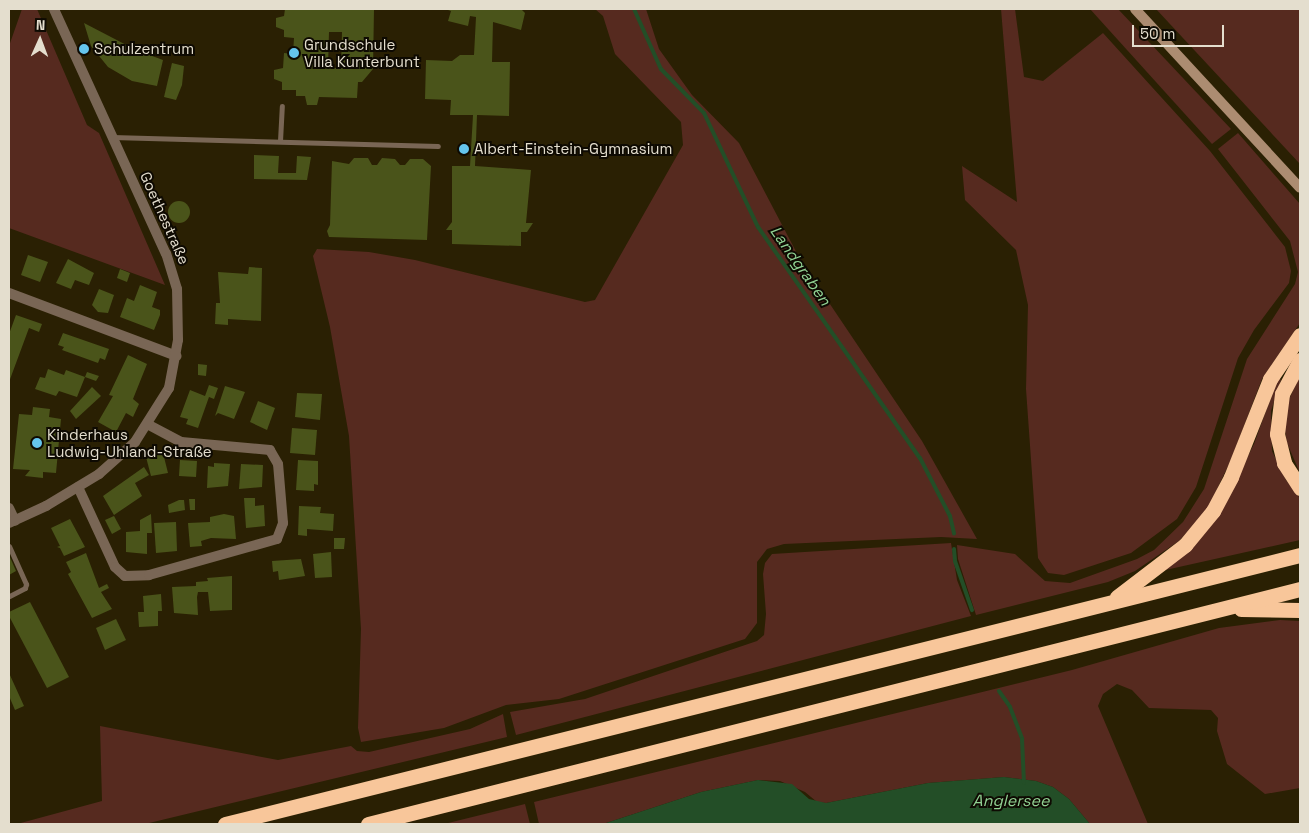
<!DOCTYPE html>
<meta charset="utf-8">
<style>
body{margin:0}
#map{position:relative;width:1309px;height:833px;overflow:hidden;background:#2a2003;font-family:"Space Grotesk",sans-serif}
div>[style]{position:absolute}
.green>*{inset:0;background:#562a1f}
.water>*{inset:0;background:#234e27}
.stream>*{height:4px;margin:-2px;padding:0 2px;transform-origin:2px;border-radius:2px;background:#234e27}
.building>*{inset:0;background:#4a541a}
.round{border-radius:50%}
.service>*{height:5px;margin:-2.5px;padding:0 2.5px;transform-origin:2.5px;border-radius:2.5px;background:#796655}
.minor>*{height:10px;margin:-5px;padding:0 5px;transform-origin:5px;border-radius:5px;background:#796655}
.secondary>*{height:10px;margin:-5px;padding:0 5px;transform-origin:5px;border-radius:5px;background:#ac8c71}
.motorway>*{height:15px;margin:-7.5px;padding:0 7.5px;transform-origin:7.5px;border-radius:7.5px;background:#f8c69a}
.dots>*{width:14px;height:14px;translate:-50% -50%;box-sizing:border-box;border:2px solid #0e0a02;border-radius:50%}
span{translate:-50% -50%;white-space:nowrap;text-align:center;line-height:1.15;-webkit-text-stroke:4px #0e0a02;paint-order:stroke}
.poi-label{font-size:15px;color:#e4dece}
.left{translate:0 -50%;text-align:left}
.street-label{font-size:15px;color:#e4dece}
.water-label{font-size:16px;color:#91d293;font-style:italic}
.frame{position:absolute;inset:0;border:10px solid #e4dece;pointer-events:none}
.north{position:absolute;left:15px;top:15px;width:50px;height:50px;-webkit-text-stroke:4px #0e0a02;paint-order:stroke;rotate:2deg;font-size:14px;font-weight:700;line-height:20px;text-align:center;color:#e4dece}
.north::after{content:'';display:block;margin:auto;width:18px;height:22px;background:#e4dece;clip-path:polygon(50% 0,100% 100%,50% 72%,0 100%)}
.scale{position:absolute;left:1132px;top:25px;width:92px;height:22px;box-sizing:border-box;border:2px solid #e4dece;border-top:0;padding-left:6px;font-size:15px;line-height:18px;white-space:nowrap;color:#e4dece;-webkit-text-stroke:4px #0e0a02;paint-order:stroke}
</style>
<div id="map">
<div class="green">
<div style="clip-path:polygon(22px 9px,37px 9px,87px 125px,99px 133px,165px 285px,9px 228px,9px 46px)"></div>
<div style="clip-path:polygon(595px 9px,646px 9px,659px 49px,692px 95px,739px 143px,801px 261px,922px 441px,977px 539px,941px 537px,784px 544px,767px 549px,757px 562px,757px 623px,745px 639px,559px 699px,506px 705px,444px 728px,361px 742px,358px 728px,361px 629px,349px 436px,330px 327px,313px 256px,317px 249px,369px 252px,415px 260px,585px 302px,595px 300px,683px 145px,681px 122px,615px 54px,603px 16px)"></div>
<div style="clip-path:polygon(1001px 9px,1015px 9px,1024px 77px,1043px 81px,1103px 33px,1210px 151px,1285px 247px,1291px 271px,1289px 283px,1254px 330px,1238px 358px,1196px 487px,1177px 519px,1131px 553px,1064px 575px,1048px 573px,1038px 558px,1026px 389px,1028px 305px,1016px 250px,965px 200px,962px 166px,1017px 202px)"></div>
<div style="clip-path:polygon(1090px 9px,1118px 9px,1231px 129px,1212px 144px)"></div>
<div style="clip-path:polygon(1156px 9px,1300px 9px,1300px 164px)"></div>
<div style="clip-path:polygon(1238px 133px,1300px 204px,1300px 323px,1262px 379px,1231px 460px,1207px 510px,1179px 541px,1135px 571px,1108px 582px,976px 615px,958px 559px,957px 545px,1015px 554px,1045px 581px,1070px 583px,1137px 559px,1154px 550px,1183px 522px,1204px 489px,1247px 359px,1295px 284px,1298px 272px,1290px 241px,1218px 149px)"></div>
<div style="clip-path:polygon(1300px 375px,1300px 473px,1287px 443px,1284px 425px,1285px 408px)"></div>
<div style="clip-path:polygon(1278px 377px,1281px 380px,1271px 411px,1272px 451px,1286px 480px,1300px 498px,1300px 540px,1161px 571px,1218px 515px,1254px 444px)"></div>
<div style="clip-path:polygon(951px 543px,957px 580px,971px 616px,516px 735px,510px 712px,585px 699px,757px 641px,764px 635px,766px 614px,763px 574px,765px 563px,772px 554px)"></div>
<div style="clip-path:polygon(1280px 620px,1300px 621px,1300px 788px,1265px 794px,1227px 764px,1217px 731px,1218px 718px,1211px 710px,1149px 708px,1132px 690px,1117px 684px,1103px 694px,1098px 706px,1148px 824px,1090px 824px,1069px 799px,1053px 787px,1036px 781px,1004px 777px,928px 783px,826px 803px,817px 802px,805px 792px,780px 781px,758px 780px,701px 792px,603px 824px,539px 824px,534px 802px,1072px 670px,1219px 628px)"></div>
<div style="clip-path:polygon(503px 714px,507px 737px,145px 824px,17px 824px,102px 801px,100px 726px,278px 760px,351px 746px,357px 751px,369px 752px,470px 729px)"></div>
<div style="clip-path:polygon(525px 804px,530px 824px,444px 824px)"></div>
</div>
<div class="water">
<div style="clip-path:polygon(1004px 777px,1036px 781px,1053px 787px,1069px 799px,1090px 824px,603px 824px,701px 792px,758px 780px,792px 784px,809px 799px,826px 803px,928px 783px)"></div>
</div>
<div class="stream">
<div style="left:634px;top:9px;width:66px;rotate:65.8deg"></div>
<div style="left:661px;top:69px;width:62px;rotate:45.7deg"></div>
<div style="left:704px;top:113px;width:126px;rotate:64.7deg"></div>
<div style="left:758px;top:227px;width:282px;rotate:55deg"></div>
<div style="left:920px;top:458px;width:65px;rotate:62.7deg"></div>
<div style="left:950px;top:516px;width:18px;rotate:77deg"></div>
<div style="left:954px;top:549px;width:12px;rotate:85deg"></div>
<div style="left:955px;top:561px;width:52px;rotate:70.9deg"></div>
<div style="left:999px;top:691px;width:19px;rotate:55deg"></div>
<div style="left:1010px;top:707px;width:34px;rotate:69deg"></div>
<div style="left:1022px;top:739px;width:44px;rotate:87.4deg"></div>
</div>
<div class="building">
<div style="clip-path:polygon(evenodd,285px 9px,374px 9px,373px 69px,362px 82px,358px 82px,357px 98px,319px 97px,317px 105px,307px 105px,305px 96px,296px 96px,296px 90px,282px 90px,282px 82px,274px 79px,274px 70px,283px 68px,284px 53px,293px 54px,294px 38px,284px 37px,284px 30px,276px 27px,276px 18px,284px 16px,285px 9px,329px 32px,342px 32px,341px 68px,328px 68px,329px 32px)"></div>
<div style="clip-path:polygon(445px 9px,521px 9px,525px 13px,521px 30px,493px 22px,492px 62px,510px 62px,509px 116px,477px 115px,475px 166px,531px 170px,526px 223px,533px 223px,527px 232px,521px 232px,521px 246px,452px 244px,452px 230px,446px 230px,452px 222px,452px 166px,470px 166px,473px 115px,450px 115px,451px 100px,425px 99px,426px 60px,452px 61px,460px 55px,474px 55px,476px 17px,470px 16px,468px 26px,448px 21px,451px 11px)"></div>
<div style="clip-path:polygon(84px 23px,136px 50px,163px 60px,157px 86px,132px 81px,108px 67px,91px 46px)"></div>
<div style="clip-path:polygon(172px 63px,184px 66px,182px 85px,176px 100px,164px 97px)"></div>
<div style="clip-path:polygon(254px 155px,279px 156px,278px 173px,296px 173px,297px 156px,311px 157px,307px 180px,254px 179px)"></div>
<div style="clip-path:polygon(354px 158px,368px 158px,372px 165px,377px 165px,382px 158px,395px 159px,400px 165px,405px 165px,410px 159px,423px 159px,431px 166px,427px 240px,329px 237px,327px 231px,330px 225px,332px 161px,349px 164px)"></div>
<div class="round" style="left:168px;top:201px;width:22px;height:22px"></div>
<div style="clip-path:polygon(28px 255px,48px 262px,40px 282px,21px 275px)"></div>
<div style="clip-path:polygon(68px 259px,94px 273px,89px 285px,75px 280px,71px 289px,56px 283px)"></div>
<div style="clip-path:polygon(249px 267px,262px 268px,261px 321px,228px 319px,228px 325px,215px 324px,216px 303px,220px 303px,218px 272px,248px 274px)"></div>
<div style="clip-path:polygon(120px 269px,130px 273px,127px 282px,117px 278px)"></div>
<div style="clip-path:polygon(140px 285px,157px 292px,152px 307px,160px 310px,160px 315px,154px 330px,120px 317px,127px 298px,134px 301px)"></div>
<div style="clip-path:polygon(99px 289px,114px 295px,108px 313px,98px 312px,92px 305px)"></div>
<div style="clip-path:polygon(16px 315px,42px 324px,39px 332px,29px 328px,9px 382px,9px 334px)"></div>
<div style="clip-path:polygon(63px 333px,109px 349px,105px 360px,100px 358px,98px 363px,62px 350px,64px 347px,58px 345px)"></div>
<div style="clip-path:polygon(128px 355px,147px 364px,133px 399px,139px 404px,133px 417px,126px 413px,116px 432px,98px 422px,113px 396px,109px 395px)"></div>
<div style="clip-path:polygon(198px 364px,207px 365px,206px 376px,198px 375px)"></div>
<div style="clip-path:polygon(48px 369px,64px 375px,66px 370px,85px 377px,87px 372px,99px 376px,96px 381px,85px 377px,77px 397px,59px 391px,56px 396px,35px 389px,40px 377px,45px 378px)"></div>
<div style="clip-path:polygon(209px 385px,218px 388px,214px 399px,209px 397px,198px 428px,186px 424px,188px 419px,180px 417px,190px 390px,205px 396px)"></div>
<div style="clip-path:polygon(225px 386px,245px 392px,234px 419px,218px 413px,215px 416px)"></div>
<div style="clip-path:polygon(92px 387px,101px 396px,76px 419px,70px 411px)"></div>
<div style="clip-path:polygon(297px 393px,322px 394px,320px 420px,295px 417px)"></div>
<div style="clip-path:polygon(258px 401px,275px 408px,267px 430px,250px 422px)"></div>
<div style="clip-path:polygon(33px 407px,50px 409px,49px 417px,61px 419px,56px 473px,43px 472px,43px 478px,25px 476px,30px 470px,13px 469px,19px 414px,32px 415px)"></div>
<div style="clip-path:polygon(292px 428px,317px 430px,315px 455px,290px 453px)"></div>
<div style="clip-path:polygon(163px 453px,168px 473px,151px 476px,146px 457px)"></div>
<div style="clip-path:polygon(180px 460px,197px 461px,196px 477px,179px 476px)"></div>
<div style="clip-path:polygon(298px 460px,318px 461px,318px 485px,314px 484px,314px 491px,296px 490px)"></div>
<div style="clip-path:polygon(214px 463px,230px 464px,228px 486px,207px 488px,208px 466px,214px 467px)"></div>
<div style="clip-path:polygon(241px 464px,263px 465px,262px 487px,239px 489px)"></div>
<div style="clip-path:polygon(144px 467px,149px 475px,135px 483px,142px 496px,114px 515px,103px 496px)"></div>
<div style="clip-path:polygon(244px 498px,255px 498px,255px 506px,264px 505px,265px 526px,246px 528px)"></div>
<div style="clip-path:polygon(189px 499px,195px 499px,195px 510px,190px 510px)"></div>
<div style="clip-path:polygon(179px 500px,184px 500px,185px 510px,169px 513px,168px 505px)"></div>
<div style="clip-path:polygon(299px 506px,321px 507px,320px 513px,334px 514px,333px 531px,307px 529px,307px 536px,298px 535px)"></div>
<div style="clip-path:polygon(151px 514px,152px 533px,147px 533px,147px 554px,126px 552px,126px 532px,140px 531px,140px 520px)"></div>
<div style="clip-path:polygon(224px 514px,234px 516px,236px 539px,211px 538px,201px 541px,202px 546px,190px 547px,188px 523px,210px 522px,210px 517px)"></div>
<div style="clip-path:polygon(114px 516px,121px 529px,112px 534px,105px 520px)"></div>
<div style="clip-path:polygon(70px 519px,85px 547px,64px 556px,60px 548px,57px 547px,60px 546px,51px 528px)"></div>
<div style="clip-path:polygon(176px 522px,177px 551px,156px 553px,154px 523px)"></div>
<div style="clip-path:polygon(334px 538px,345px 538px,344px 549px,334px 549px)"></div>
<div style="clip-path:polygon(331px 552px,332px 577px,315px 578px,313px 554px)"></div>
<div style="clip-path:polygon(86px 553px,99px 588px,107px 584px,109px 588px,101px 592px,112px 609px,92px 618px,68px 574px,71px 572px,66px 562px)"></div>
<div style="clip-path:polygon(9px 555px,16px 571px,9px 575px)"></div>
<div style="clip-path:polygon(301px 559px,305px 576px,279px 580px,278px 571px,273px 572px,272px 561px)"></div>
<div style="clip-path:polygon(232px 576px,232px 610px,210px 611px,208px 592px,198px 592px,197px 597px,198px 615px,174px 613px,172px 587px,196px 586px,196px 582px,208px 581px,207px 578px)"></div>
<div style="clip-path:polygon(161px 594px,162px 611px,158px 611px,158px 626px,139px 627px,138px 612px,144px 612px,143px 596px)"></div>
<div style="clip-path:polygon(30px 602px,69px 677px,47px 688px,9px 616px,9px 612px)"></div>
<div style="clip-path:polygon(116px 619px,126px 640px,105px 650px,96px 628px)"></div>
<div style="clip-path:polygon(9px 673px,24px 706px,15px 710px,9px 696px)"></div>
</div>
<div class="service">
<div style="left:112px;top:137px;width:326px;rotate:1.6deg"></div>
<div style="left:280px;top:141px;width:35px;rotate:-87deg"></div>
<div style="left:9px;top:546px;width:42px;rotate:65.9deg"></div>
<div style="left:26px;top:584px;width:4px;rotate:104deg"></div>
<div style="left:25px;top:588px;width:18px;rotate:153deg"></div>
</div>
<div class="minor">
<div style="left:9px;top:293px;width:179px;rotate:20.6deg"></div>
<div style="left:78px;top:487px;width:88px;rotate:65.2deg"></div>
<div style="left:115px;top:567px;width:13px;rotate:42deg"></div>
<div style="left:125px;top:576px;width:24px;rotate:-2deg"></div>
<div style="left:149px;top:575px;width:133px;rotate:-15.7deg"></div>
<div style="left:277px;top:539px;width:17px;rotate:-69deg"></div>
<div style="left:283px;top:523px;width:59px;rotate:-94.8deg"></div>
<div style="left:278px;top:464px;width:16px;rotate:-120deg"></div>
<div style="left:270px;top:450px;width:89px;rotate:-174.9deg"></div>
<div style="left:181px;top:442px;width:36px;rotate:-152deg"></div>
<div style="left:9px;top:508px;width:14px;rotate:65deg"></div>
<div style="left:9px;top:523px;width:41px;rotate:-24.7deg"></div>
<div style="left:46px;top:506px;width:62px;rotate:-31.1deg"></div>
<div style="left:99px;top:474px;width:48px;rotate:-41.6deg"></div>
<div style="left:135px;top:442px;width:64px;rotate:-57.8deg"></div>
<div style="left:169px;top:388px;width:49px;rotate:-79.4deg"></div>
<div style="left:178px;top:340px;width:51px;rotate:-91.1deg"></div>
<div style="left:177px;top:289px;width:37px;rotate:-107deg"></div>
<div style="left:166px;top:254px;width:269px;rotate:-114.6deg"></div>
</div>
<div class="secondary">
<div style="left:1135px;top:9px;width:243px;rotate:47.3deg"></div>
</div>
<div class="motorway">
<div style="left:1300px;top:360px;width:38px;rotate:118deg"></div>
<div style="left:1282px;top:394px;width:40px;rotate:97.1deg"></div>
<div style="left:1277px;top:434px;width:30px;rotate:76deg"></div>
<div style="left:1284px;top:463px;width:30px;rotate:57deg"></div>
<div style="left:1117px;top:597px;width:86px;rotate:-37.4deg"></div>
<div style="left:1185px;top:545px;width:44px;rotate:-50.5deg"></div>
<div style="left:1213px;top:511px;width:38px;rotate:-62deg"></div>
<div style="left:1231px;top:477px;width:105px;rotate:-68.3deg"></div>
<div style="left:1270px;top:379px;width:53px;rotate:-55.7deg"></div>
<div style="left:1241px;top:609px;width:59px;rotate:1deg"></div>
<div style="left:225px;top:824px;width:1108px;rotate:-14.05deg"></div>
<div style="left:368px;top:824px;width:961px;rotate:-14.15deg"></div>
</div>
<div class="dots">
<div style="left:84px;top:49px;background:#65c5ee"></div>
<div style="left:294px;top:53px;background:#65c5ee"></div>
<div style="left:464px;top:149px;background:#65c5ee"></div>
<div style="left:37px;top:443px;background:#65c5ee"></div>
</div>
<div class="poi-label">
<span class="left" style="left:304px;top:53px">Grundschule<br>Villa Kunterbunt</span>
<span class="left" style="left:94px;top:49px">Schulzentrum</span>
<span class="left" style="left:474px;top:149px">Albert-Einstein-Gymnasium</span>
<span class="left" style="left:47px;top:443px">Kinderhaus<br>Ludwig-Uhland-Straße</span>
</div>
<div class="street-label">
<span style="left:165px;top:218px;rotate:66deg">Goethestraße</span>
</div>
<div class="water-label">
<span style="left:800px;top:266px;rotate:55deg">Landgraben</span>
<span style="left:1011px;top:801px">Anglersee</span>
</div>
<div class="frame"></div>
<div class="north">N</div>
<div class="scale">50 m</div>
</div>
